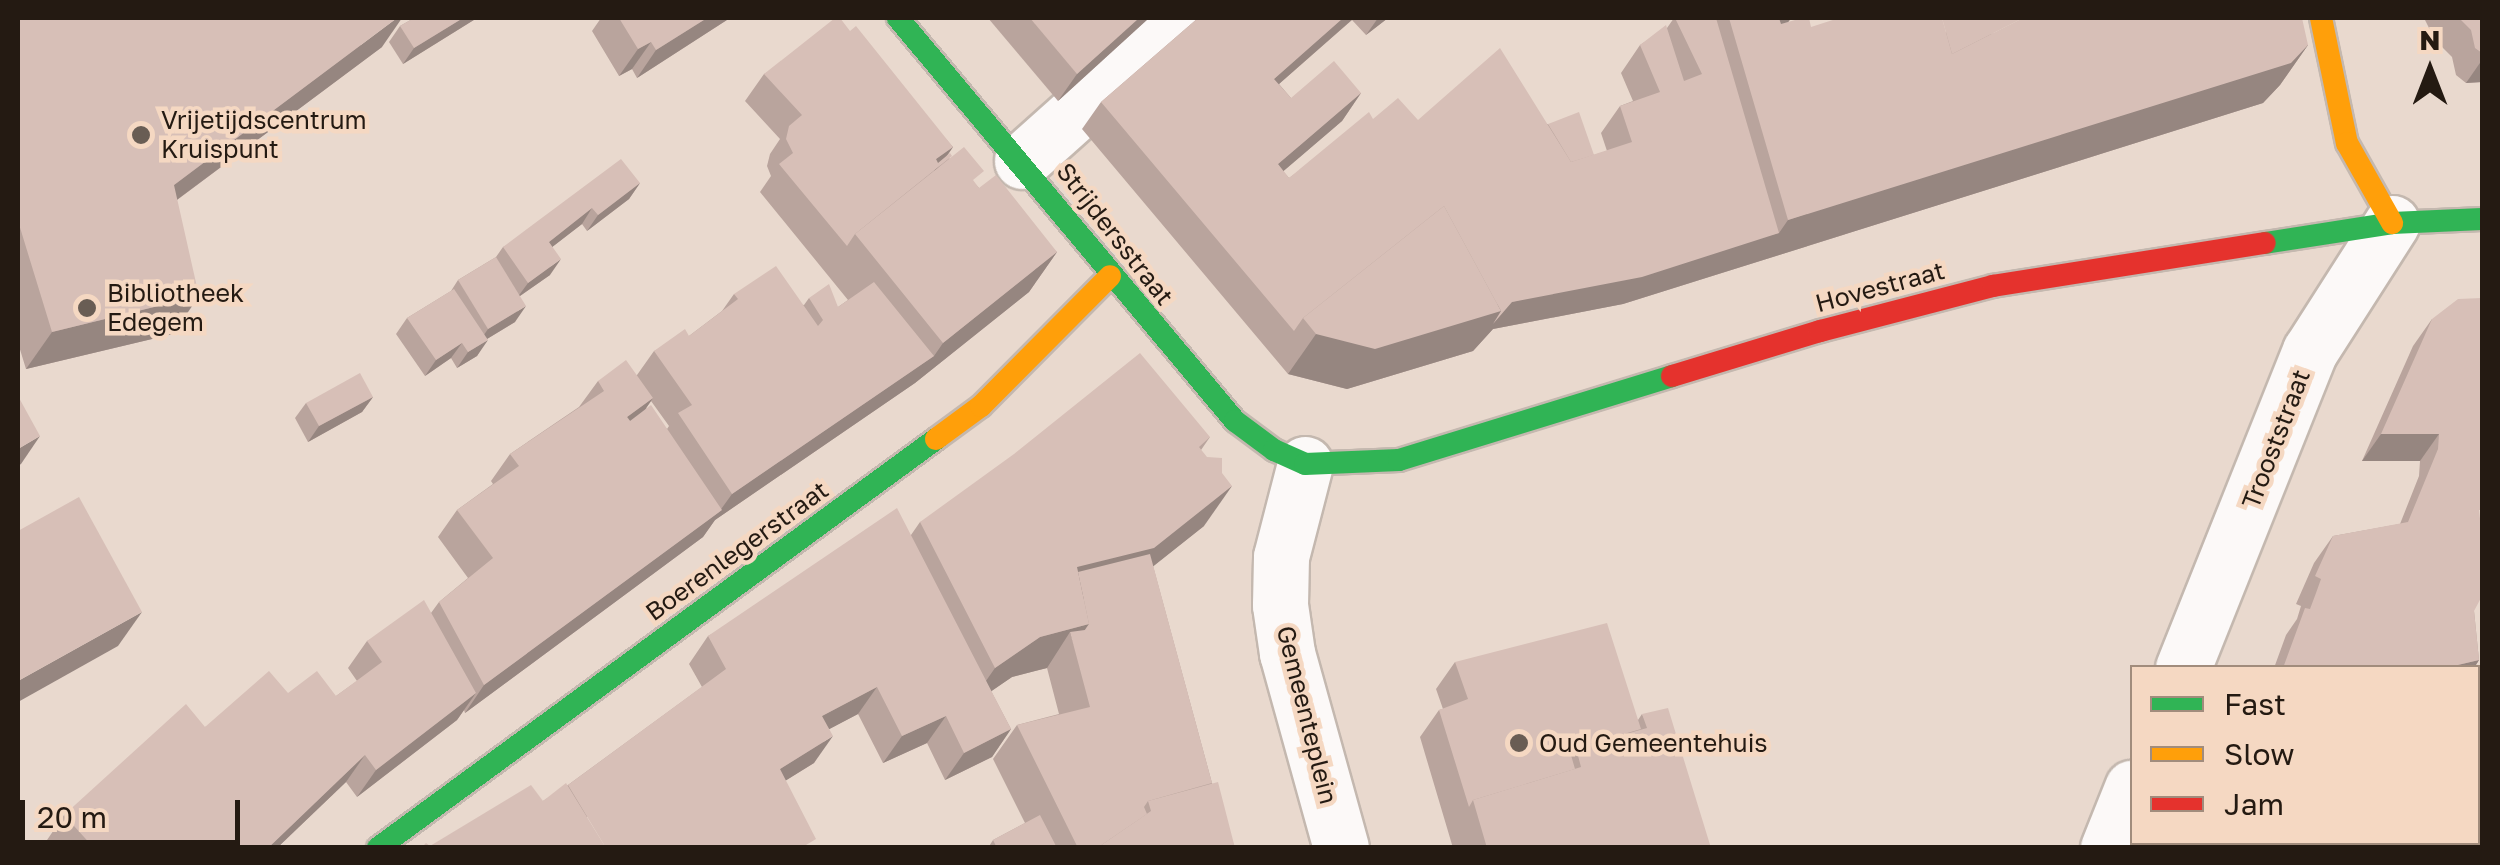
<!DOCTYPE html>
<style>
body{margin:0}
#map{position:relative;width:2500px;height:865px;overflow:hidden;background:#e9d9ce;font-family:"Golos Text",sans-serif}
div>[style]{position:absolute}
.roads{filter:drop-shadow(2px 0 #c4b8af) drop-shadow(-2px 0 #c4b8af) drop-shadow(0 2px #c4b8af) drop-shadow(0 -2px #c4b8af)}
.street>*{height:55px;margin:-27.5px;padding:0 27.5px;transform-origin:27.5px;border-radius:27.5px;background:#fcf9f8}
.fast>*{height:22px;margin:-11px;padding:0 11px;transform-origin:11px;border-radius:11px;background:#30b455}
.slow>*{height:22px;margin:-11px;padding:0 11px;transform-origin:11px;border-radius:11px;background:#ff9f0a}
.jam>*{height:22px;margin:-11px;padding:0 11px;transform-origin:11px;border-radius:11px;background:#e5322d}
.wall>*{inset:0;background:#b9a49d}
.shaded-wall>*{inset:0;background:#968680}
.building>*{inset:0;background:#d7bfb7}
.dots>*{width:28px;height:28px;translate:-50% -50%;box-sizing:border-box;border:5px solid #f5d8c2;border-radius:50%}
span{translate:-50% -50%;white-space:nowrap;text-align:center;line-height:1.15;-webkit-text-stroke:9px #f5d8c2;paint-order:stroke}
.poi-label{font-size:25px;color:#241a12}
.left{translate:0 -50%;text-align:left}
.street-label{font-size:25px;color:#241a12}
.frame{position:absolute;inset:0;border:20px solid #241a12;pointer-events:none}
.legend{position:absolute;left:2130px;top:665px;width:350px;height:180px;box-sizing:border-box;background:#f5d8c2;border:2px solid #a18c7c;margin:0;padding:12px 18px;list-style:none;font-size:30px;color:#241a12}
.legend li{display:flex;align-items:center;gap:20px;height:50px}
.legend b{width:50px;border:2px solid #a18c7c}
.north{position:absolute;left:2380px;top:20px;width:100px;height:100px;-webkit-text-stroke:8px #f5d8c2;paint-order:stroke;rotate:0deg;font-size:28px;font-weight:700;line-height:40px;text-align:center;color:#241a12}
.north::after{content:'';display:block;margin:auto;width:35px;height:45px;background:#241a12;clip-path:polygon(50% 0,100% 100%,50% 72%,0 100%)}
.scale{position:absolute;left:20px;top:800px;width:220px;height:45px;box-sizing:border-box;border:5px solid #241a12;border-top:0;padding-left:12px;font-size:30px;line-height:35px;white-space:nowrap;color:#241a12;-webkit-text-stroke:8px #f5d8c2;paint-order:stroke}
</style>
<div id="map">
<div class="roads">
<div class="street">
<div style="left:1022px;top:161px;width:215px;rotate:-41.8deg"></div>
<div style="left:1305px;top:464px;width:96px;rotate:104.5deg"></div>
<div style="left:1281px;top:557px;width:48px;rotate:91.2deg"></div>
<div style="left:1280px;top:605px;width:49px;rotate:81.7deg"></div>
<div style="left:1287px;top:653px;width:202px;rotate:74.5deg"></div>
<div style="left:2183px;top:668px;width:341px;rotate:-68.2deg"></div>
<div style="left:2310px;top:351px;width:152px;rotate:-57.4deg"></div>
<div style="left:2108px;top:848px;width:65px;rotate:-68.2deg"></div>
</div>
<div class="fast">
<div style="left:898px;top:18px;width:525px;rotate:50.1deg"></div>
<div style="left:1235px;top:421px;width:49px;rotate:36.6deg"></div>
<div style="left:1274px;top:450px;width:34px;rotate:24deg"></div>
<div style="left:1305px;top:464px;width:94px;rotate:-2.4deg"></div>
<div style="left:1399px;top:460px;width:286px;rotate:-17.1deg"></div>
<div style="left:2265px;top:243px;width:129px;rotate:-8.9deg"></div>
<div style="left:2392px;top:223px;width:90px;rotate:-2.5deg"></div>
<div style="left:378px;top:848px;width:692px;rotate:-36.24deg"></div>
</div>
<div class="slow">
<div style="left:2321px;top:18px;width:128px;rotate:78.3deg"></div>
<div style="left:2347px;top:143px;width:92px;rotate:60.6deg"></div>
<div style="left:936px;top:439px;width:56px;rotate:-36.3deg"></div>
<div style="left:981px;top:406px;width:183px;rotate:-45.2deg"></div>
</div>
<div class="jam">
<div style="left:1672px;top:376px;width:155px;rotate:-16.9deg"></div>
<div style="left:1820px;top:331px;width:179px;rotate:-14.6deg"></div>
<div style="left:1993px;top:286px;width:275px;rotate:-9deg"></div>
</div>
</div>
<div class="wall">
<div style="clip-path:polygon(18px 18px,382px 47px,177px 200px,173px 334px,26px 369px,18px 343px)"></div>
<div style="clip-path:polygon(414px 18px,477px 18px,403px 64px,389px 42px,400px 26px)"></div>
<div style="clip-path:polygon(601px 18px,730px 18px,637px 78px,632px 69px,619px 76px,592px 31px)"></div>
<div style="clip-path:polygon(988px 18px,1149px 18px,1058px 101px)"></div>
<div style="clip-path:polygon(1198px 18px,1388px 18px,1366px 35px,1352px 20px,1279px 84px,1291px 98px,1361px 93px,1342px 121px,1283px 171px,1289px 178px,1373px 119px,1548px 124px,1594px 155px,1607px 151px,1601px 133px,1620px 106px,1633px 101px,1621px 73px,1640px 45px,1667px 28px,1674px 18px,1791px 18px,1788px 22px,1811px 27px,2308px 45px,2280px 85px,2263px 103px,1623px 304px,1493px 329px,1473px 351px,1347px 389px,1288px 374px,1082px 129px,1101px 102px)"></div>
<div style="clip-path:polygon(2424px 18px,2482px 18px,2482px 82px,2466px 83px,2456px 75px,2452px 57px,2435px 40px)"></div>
<div style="clip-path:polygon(evenodd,850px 31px,953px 147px,947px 156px,979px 188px,1057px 252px,1029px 292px,915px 383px,715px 520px,703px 537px,465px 713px,464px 710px,457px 720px,357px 797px,346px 782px,277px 848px,50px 848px,45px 843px,64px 815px,205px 727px,288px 693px,336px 696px,357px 681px,348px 668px,367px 641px,431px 613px,439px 602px,468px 578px,438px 537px,457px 510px,493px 484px,491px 481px,510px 454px,579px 407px,598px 381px,637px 375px,654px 351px,689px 336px,722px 311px,734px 294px,804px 305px,809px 298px,838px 307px,848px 300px,760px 192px,771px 176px,767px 166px,770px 154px,780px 139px,745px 101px,764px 74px,850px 31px,651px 401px,669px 426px,667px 429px,646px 408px,651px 401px)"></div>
<div style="clip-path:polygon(640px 183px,629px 199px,587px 231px,582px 224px,552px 247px,550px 275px,520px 296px,515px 322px,487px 339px,477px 356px,457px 368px,451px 358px,425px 376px,396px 334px,407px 318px,451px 291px,458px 280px,496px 257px,503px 247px)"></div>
<div style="clip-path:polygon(2432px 319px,2474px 611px,2479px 660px,2474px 668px,2274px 668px,2286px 635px,2297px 619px,2301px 606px,2296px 604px,2314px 563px,2333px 536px,2400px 524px,2419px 476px,2420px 461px,2362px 461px,2413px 346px)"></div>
<div style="clip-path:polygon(373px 397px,362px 412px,308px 442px,295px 418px,306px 403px)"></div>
<div style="clip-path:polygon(1210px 437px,1201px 450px,1204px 526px,1153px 566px,1212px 783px,1235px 848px,988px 848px,993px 840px,1025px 823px,993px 759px,1017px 725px,1059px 714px,1047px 668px,1012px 677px,991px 691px,1011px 729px,992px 757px,945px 780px,927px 743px,883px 763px,858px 714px,829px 729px,814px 763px,786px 780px,430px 846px,543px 801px,568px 785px,702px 687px,689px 664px,708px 636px,911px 535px,920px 522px)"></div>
<div style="clip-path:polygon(1455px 662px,1638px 720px,1642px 714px,1711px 848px,1453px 848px,1420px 737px,1439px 710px,1443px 709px,1436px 689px)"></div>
<div style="clip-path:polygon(2202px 842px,2398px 842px,2409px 848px,2200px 848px)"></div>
</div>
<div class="shaded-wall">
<div style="clip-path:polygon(397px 18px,402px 18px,382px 47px,147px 222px,174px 185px)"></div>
<div style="clip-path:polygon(463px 18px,477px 18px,403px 64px,414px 48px)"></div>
<div style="clip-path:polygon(707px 18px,730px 18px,637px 78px,656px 50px)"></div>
<div style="clip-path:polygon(1139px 18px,1149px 18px,1058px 101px,1077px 74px)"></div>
<div style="clip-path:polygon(1343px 18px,1354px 18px,1254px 106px,1274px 79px)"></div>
<div style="clip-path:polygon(1378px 18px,1388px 18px,1366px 35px)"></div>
<div style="clip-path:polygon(1773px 18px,1791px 18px,1773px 45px)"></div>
<div style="clip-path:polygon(651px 42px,632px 69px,619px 76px,638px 49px)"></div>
<div style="clip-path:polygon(2308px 45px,2280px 85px,2263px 103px,1623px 304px,1493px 329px,1473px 351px,1347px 389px,1288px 374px,1316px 334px,1512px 302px,1779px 233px,1788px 220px)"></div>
<div style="clip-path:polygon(2482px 60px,2482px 82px,2466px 83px)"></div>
<div style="clip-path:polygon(1361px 93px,1342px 121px,1259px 192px,1278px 164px)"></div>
<div style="clip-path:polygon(953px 147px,934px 174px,936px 159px)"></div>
<div style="clip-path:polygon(640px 183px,629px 199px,587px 231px,598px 215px)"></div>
<div style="clip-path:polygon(592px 208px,582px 224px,538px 258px,549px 242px)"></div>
<div style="clip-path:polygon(1057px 252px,1029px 292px,915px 383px,715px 520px,703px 537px,465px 713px,484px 685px,719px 512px,732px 494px,934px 356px,943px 343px)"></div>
<div style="clip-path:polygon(561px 259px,550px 275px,517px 298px,528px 283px)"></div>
<div style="clip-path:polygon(199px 296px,173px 334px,26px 369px,52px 332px)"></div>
<div style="clip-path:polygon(526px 306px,515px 322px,477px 345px,488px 329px)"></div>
<div style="clip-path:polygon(488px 340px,477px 356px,457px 368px,468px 352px)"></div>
<div style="clip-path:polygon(462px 343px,451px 358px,425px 376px,436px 360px)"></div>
<div style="clip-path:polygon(373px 397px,362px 412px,308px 442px,319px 426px)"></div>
<div style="clip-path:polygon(653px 398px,634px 426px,627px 417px)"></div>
<div style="clip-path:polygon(2381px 434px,2439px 434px,2420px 461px,2362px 461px)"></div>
<div style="clip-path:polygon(40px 436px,21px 464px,18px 466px,18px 449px)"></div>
<div style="clip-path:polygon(1232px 486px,1204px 526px,1126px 588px,1078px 600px,1077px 567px)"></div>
<div style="clip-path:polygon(142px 612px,118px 646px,18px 702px,18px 681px)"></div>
<div style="clip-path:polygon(1089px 624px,1074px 645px,1070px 632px,1047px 668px,1012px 677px,967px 708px,995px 668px,1040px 637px)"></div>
<div style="clip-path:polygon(2479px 660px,2474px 668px,2445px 668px)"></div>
<div style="clip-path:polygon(877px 687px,858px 714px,803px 743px,822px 716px)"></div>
<div style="clip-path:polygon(476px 693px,457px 720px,357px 797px,376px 770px)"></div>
<div style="clip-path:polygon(946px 716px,927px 743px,883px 763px,902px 736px)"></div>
<div style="clip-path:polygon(1011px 729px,992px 757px,945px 780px,964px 753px)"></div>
<div style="clip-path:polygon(833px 736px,814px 763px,761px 796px,780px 769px)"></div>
<div style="clip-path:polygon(365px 755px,346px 782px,277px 848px,268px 848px)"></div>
</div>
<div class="building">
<div style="clip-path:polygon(18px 18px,397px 18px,174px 185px,199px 296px,52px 332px,18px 221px)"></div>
<div style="clip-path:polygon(414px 18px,463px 18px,414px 48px,400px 26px)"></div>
<div style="clip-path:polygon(619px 18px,707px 18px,656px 50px,651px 42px,638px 49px)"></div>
<div style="clip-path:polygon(835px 18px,840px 18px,850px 31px,856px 26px,953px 147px,936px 159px,938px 163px,950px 153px,952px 156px,855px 234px,847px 246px,779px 164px,793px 153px,786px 139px,789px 126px,802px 115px,764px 74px)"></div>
<div style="clip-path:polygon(1030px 18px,1139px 18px,1077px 74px)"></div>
<div style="clip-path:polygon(1198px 18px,1343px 18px,1274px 79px,1291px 98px,1334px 61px,1361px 93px,1278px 164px,1289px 178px,1369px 112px,1373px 119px,1398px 98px,1418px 120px,1500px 48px,1571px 162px,1632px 142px,1620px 106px,1660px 92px,1640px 45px,1666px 25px,1684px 81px,1702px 74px,1675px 18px,1716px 18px,1779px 233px,1642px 277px,1512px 302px,1493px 324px,1501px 311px,1444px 206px,1303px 318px,1294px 331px,1101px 102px)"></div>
<div style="clip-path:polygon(1729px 18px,1779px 18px,1781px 24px,1802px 18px,1809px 18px,1811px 27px,1839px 18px,1942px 18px,1952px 54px,2023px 18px,2302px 18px,2308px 45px,2291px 63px,1788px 220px)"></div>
<div style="clip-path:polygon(1942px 18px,2023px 18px,1952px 54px)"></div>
<div style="clip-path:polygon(2459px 18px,2482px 18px,2482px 53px,2475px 48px,2471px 30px)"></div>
<div style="clip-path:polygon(1579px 112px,1594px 155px,1571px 162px,1548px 124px)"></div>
<div style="clip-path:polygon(964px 147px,984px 171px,973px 180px,979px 188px,996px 175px,1057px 252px,943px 343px,855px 234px)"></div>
<div style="clip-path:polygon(621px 159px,640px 183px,598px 215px,592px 208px,549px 242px,561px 259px,528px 283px,503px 247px)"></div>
<div style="clip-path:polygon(1444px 206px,1501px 311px,1375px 349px,1316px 334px,1303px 318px)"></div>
<div style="clip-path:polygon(496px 257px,526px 306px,488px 329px,458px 280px)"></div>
<div style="clip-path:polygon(776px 266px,818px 326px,823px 320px,809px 298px,829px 284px,838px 307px,874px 282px,934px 356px,732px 494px,678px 413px,692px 405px,654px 351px,685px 329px,689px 336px,738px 299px,734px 294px)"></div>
<div style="clip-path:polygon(454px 289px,488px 340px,468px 352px,462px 343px,436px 360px,407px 318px)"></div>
<div style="clip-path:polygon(2482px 298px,2482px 510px,2479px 510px,2482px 536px,2482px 596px,2474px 611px,2479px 660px,2445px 668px,2283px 668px,2305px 608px,2310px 609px,2316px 593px,2321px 579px,2315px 576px,2333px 536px,2408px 522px,2438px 449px,2439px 434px,2381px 434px,2432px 319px,2458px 299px)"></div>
<div style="clip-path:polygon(1140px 353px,1210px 437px,1199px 447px,1207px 457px,1222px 458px,1222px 473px,1232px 486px,1154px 548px,1077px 567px,1089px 624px,1040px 637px,995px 668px,920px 522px,1014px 454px)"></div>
<div style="clip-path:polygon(626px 360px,653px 398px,627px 417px,630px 421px,651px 405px,722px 510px,484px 685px,439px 602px,493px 558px,457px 510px,519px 466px,510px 454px,604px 391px,598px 381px)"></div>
<div style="clip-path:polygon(360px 373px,373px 397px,319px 426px,306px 403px)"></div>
<div style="clip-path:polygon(18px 396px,40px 436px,18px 449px)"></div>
<div style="clip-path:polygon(79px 497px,142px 612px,18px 681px,18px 531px)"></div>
<div style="clip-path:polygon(897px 508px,1011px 729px,964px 753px,946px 716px,902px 736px,877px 687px,822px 716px,833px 736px,780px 769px,816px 839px,801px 848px,606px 848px,568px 785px,726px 669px,708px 636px)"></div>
<div style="clip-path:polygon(1150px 554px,1212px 783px,1148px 801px,1144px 807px,1147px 814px,1097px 848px,1078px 848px,1017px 725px,1090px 707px,1070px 632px,1085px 630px,1089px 624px,1078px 572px)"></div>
<div style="clip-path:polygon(424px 600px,476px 693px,376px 770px,365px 755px,268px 848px,94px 848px,64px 815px,186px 704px,205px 727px,269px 671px,288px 693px,317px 671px,336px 696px,382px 662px,367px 641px)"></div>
<div style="clip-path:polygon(1607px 623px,1641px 729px,1576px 748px,1571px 755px,1575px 769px,1473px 800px,1469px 807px,1439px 710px,1468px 699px,1455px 662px)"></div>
<div style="clip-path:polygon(1668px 708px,1711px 848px,1487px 848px,1473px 800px,1581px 767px,1576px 748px,1647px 728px,1642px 714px)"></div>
<div style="clip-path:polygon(1218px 782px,1235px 848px,1097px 848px,1151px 811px,1148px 801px)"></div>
<div style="clip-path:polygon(566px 783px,606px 848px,421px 848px,426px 843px,430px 846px,531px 785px,543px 801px)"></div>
<div style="clip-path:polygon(1040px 815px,1057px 848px,997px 848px,993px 840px)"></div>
<div style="clip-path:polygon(2210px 842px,2398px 842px,2409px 848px,2207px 848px)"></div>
</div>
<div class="dots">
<div style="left:141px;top:135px;background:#695d54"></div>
<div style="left:87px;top:308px;background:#695d54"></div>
<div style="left:1519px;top:743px;background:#695d54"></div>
</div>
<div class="poi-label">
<span class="left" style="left:161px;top:135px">Vrijetijdscentrum<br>Kruispunt</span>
<span class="left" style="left:107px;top:308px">Bibliotheek<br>Edegem</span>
<span class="left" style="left:1539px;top:743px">Oud Gemeentehuis</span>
</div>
<div class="street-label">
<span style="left:1115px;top:234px;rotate:52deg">Strijdersstraat</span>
<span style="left:1880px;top:287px;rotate:-15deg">Hovestraat</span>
<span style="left:2276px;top:439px;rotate:-69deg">Trooststraat</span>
<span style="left:737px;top:551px;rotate:-36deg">Boerenlegerstraat</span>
<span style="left:1307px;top:715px;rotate:76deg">Gemeenteplein</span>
</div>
<div class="frame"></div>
<ul class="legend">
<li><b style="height:12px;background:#30b455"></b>Fast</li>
<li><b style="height:12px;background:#ff9f0a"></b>Slow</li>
<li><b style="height:12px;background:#e5322d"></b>Jam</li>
</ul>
<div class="north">N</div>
<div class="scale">20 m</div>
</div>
